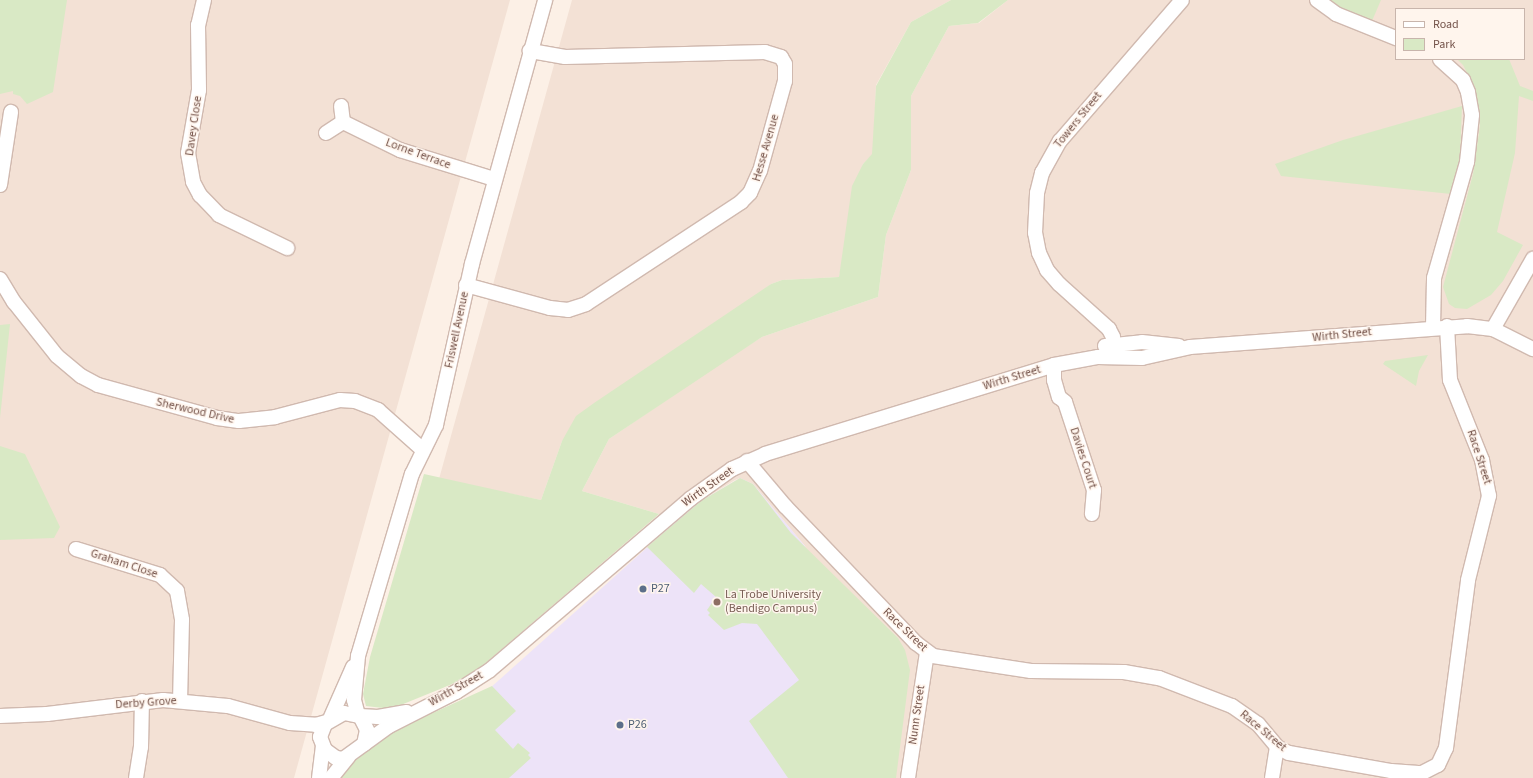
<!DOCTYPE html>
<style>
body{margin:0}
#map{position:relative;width:1533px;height:778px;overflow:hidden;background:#fcf0e6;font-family:"Source Sans 3",sans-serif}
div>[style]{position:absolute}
.residential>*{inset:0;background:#f3e1d5}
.education>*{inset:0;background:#ede3f8}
.green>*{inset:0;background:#d9e9c5}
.roads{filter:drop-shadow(1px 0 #d0b9af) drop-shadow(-1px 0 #d0b9af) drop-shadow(0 1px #d0b9af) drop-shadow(0 -1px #d0b9af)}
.minor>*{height:14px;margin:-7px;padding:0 7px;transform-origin:7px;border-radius:7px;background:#fff}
.dots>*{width:11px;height:11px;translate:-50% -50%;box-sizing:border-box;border:2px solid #fff5ed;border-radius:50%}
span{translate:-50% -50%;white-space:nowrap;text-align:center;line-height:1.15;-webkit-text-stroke:3px #fff5ed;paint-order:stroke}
.street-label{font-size:12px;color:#75544b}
.service-label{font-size:12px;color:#4e5e75}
.left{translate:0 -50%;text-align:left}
.education-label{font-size:12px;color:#785e54}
.legend{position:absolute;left:1395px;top:8px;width:130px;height:52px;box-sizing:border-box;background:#fff5ed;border:1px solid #c8b5ac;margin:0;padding:5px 7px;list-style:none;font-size:12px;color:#75544b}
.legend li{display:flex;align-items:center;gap:8px;height:20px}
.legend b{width:20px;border:1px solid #c8b5ac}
</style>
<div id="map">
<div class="residential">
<div style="clip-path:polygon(0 0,510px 0,294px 778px,0 778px)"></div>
<div style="clip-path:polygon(572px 0,951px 0,911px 22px,876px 85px,873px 154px,863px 164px,839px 277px,782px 280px,771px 284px,562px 441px,541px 500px,439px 479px)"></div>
<div style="clip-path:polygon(evenodd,1008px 0,1533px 0,1533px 778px,870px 778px,805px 546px,753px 484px,740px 478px,735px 480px,701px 501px,670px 527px,659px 514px,582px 491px,609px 439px,730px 357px,762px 337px,878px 297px,886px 235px,911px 170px,911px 96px,949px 26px,979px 23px,1008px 0,1396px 9px,1524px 9px,1524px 59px,1396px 59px,1396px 9px)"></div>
</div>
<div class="education">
<div style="clip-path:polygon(740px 478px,753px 484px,805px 546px,870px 778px,339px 778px,393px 731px,489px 689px,679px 519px,701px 501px)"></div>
</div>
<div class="green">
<div style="clip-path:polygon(0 0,67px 0,53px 92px,27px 104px,20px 96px,13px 94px,13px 91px,0 94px)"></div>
<div style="clip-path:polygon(951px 0,1008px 0,978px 23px,949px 26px,911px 96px,911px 170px,886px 235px,878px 297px,762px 337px,609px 439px,582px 491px,659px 514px,475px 672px,450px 685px,391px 709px,366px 706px,363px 694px,370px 657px,424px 474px,541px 500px,562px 441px,576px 416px,594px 403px,771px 284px,782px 280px,839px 277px,852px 186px,863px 164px,872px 154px,876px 86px,911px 22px)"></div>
<div style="clip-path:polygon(1328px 0,1381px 0,1372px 21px,1340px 9px)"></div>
<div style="clip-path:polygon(1457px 59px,1509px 59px,1520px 86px,1533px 91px,1533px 101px,1519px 96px,1515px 153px,1497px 232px,1523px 245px,1503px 281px,1491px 295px,1467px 309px,1455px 308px,1449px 304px,1443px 287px,1473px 174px,1480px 126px,1475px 88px,1463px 65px)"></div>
<div style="clip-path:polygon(1462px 106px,1460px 157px,1451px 194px,1281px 176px,1275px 164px,1343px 140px)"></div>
<div style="clip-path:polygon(10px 324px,0 418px,0 325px)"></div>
<div style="clip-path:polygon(1428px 355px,1419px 371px,1416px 386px,1383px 364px,1385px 361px)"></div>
<div style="clip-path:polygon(0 446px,25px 454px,60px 527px,54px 538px,0 540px)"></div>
<div style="clip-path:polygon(740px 478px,753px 484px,791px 533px,898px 638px,905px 650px,910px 670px,896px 778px,788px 778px,749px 721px,799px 680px,757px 624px,742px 623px,724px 630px,708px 615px,710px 613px,707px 610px,716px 597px,701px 584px,694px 593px,647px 547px,701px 501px)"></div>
<div style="clip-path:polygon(492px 686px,516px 711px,495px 730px,513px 749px,518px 743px,530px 753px,528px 755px,531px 758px,509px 778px,339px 778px,352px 762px,393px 731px)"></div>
</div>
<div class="roads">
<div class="minor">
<div style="left:204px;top:0;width:26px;rotate:103deg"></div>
<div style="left:198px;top:25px;width:65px;rotate:89.1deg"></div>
<div style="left:199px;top:90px;width:64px;rotate:99.9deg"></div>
<div style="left:188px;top:153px;width:29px;rotate:80deg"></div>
<div style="left:193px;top:182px;width:15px;rotate:62deg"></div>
<div style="left:200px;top:195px;width:28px;rotate:46deg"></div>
<div style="left:219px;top:215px;width:76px;rotate:25.9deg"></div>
<div style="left:1317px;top:0;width:24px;rotate:36deg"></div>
<div style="left:1336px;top:14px;width:65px;rotate:21.8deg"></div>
<div style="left:343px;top:122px;width:64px;rotate:26.2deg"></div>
<div style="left:400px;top:150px;width:98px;rotate:17.1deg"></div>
<div style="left:326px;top:133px;width:20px;rotate:-33deg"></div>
<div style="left:343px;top:122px;width:16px;rotate:-97deg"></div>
<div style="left:0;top:185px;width:74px;rotate:-81.4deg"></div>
<div style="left:0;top:279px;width:27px;rotate:59deg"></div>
<div style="left:14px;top:302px;width:69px;rotate:51.5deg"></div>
<div style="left:57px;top:356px;width:31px;rotate:40deg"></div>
<div style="left:81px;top:376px;width:19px;rotate:28deg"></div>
<div style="left:98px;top:385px;width:123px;rotate:15.5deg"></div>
<div style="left:217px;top:418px;width:22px;rotate:8deg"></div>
<div style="left:239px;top:421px;width:36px;rotate:-6deg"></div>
<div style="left:275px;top:417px;width:67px;rotate:-14.7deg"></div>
<div style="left:340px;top:400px;width:15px;rotate:4deg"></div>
<div style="left:355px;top:401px;width:25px;rotate:21deg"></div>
<div style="left:378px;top:410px;width:59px;rotate:41.6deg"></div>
<div style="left:466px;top:285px;width:87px;rotate:15.3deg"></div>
<div style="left:550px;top:308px;width:18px;rotate:6deg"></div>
<div style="left:568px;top:310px;width:19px;rotate:-18deg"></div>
<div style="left:586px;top:304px;width:186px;rotate:-33.3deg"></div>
<div style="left:741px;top:202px;width:13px;rotate:-45deg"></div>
<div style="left:750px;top:193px;width:24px;rotate:-66deg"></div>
<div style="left:760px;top:171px;width:93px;rotate:-74.5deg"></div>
<div style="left:785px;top:81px;width:17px;rotate:-90deg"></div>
<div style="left:785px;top:64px;width:8px;rotate:-120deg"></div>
<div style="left:781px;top:57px;width:17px;rotate:-163deg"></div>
<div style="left:765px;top:52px;width:200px;rotate:178.6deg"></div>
<div style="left:565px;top:57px;width:36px;rotate:-170deg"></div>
<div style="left:1433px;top:327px;width:49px;rotate:-88.8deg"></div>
<div style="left:1434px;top:278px;width:121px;rotate:-74.1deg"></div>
<div style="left:1467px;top:162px;width:47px;rotate:-83.9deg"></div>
<div style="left:1472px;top:115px;width:23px;rotate:-100deg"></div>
<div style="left:1468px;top:92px;width:13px;rotate:-113deg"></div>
<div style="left:1463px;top:80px;width:31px;rotate:-138deg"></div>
<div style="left:1493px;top:329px;width:81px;rotate:-60.3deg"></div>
<div style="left:1105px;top:346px;width:37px;rotate:-6deg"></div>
<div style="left:1142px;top:342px;width:37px;rotate:6deg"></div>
<div style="left:1113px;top:356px;width:19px;rotate:-90deg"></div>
<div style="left:1113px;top:337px;width:9px;rotate:-117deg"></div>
<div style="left:1109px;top:329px;width:67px;rotate:-138deg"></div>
<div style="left:1059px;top:284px;width:18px;rotate:-131deg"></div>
<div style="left:1047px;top:270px;width:19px;rotate:-115deg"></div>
<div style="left:1039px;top:253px;width:20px;rotate:-101deg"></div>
<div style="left:1035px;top:233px;width:40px;rotate:-87.1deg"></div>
<div style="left:1037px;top:193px;width:21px;rotate:-76deg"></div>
<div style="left:1042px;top:173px;width:37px;rotate:-61deg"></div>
<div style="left:1060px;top:141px;width:186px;rotate:-49.1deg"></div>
<div style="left:1054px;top:365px;width:15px;rotate:90deg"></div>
<div style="left:1054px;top:380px;width:18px;rotate:74deg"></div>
<div style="left:1059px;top:397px;width:8px;rotate:40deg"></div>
<div style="left:1065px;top:402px;width:93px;rotate:71.8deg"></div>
<div style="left:1094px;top:490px;width:24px;rotate:95deg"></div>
<div style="left:747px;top:461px;width:59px;rotate:49.8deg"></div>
<div style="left:785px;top:506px;width:190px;rotate:46.3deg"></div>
<div style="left:916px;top:643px;width:21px;rotate:37deg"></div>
<div style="left:933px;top:656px;width:99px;rotate:8.7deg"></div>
<div style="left:1031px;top:671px;width:93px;rotate:0.6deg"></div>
<div style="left:1124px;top:672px;width:36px;rotate:10deg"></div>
<div style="left:1159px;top:678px;width:78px;rotate:21deg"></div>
<div style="left:1232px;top:706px;width:32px;rotate:35deg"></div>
<div style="left:1258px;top:724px;width:30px;rotate:50deg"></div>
<div style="left:1277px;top:747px;width:13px;rotate:27deg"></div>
<div style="left:1289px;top:753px;width:104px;rotate:10deg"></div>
<div style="left:1391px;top:771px;width:31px;rotate:4deg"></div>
<div style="left:1422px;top:773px;width:18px;rotate:-27deg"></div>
<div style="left:1438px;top:765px;width:19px;rotate:-65deg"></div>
<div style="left:1446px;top:748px;width:169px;rotate:-82.5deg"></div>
<div style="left:1468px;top:580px;width:87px;rotate:-76deg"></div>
<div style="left:1489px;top:496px;width:37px;rotate:-101deg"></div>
<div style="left:1482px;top:460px;width:86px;rotate:-111.8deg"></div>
<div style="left:1450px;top:380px;width:54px;rotate:-93.2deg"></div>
<div style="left:76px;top:549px;width:88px;rotate:17.2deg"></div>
<div style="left:160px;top:575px;width:23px;rotate:43deg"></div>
<div style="left:177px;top:591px;width:29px;rotate:80deg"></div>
<div style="left:182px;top:620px;width:80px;rotate:91.4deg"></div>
<div style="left:344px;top:713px;width:16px;rotate:11deg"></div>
<div style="left:360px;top:716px;width:16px;rotate:63deg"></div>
<div style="left:367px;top:730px;width:14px;rotate:102deg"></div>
<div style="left:364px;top:744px;width:26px;rotate:144deg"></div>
<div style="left:343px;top:759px;width:7px;rotate:-172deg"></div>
<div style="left:336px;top:758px;width:14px;rotate:-144deg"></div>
<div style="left:325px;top:750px;width:14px;rotate:-111deg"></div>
<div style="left:320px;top:737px;width:14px;rotate:-69deg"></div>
<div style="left:325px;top:724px;width:22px;rotate:-30deg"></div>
<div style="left:358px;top:715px;width:16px;rotate:-105deg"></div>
<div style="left:354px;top:700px;width:44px;rotate:-84.8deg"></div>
<div style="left:358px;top:656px;width:190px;rotate:-73.5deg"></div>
<div style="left:412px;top:474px;width:55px;rotate:-63.9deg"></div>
<div style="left:436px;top:425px;width:165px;rotate:-77.4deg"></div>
<div style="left:472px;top:264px;width:274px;rotate:-74.5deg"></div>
<div style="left:0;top:716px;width:47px;rotate:-2.4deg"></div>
<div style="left:47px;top:714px;width:117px;rotate:-6.9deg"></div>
<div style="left:163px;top:700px;width:65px;rotate:5.3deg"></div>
<div style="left:228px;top:706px;width:64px;rotate:15.3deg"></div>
<div style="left:290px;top:723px;width:26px;rotate:4deg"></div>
<div style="left:316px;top:725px;width:10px;rotate:-17deg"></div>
<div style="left:360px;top:716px;width:18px;rotate:3deg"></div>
<div style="left:378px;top:717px;width:29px;rotate:-10deg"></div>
<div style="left:330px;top:719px;width:57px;rotate:-66.1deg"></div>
<div style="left:364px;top:744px;width:31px;rotate:-36deg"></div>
<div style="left:389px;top:726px;width:75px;rotate:-26.9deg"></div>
<div style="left:456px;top:692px;width:40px;rotate:-32.9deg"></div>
<div style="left:490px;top:670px;width:263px;rotate:-40.5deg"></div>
<div style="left:690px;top:499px;width:52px;rotate:-35.5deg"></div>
<div style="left:732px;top:469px;width:36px;rotate:-24deg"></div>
<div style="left:765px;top:454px;width:302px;rotate:-17.1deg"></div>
<div style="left:1054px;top:365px;width:45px;rotate:-10.3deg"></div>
<div style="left:1098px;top:357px;width:44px;rotate:1.3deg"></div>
<div style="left:1142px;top:358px;width:49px;rotate:-12.9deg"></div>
<div style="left:1190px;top:347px;width:278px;rotate:-4.3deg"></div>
<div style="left:1467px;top:326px;width:26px;rotate:7deg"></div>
<div style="left:1493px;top:329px;width:45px;rotate:26.6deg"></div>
<div style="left:136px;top:778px;width:31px;rotate:-81deg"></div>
<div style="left:141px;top:747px;width:46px;rotate:-88.8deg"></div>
<div style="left:319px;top:778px;width:32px;rotate:-83deg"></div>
<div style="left:331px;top:778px;width:28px;rotate:-51deg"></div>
<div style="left:908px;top:778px;width:127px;rotate:-81.4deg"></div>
<div style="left:1272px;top:778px;width:31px;rotate:-81deg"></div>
</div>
</div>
<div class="dots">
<div style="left:643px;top:589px;background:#5c6f8a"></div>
<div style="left:717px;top:602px;background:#8d6e63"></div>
<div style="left:620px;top:725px;background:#5c6f8a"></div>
</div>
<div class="street-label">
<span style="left:1078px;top:120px;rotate:-51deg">Towers Street</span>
<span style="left:194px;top:126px;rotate:-82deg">Davey Close</span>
<span style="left:766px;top:148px;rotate:-74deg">Hesse Avenue</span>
<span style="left:418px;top:154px;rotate:20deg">Lorne Terrace</span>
<span style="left:457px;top:330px;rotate:-78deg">Friswell Avenue</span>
<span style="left:1342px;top:335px;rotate:-6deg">Wirth Street</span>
<span style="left:1012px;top:378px;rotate:-17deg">Wirth Street</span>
<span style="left:195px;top:411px;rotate:13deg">Sherwood Drive</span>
<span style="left:1479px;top:457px;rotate:72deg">Race Street</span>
<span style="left:1083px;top:458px;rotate:72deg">Davies Court</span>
<span style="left:708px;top:487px;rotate:-35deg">Wirth Street</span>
<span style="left:124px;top:564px;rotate:18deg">Graham Close</span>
<span style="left:905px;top:630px;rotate:44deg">Race Street</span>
<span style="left:456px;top:689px;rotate:-29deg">Wirth Street</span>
<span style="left:146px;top:703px;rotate:-4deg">Derby Grove</span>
<span style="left:917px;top:715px;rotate:-82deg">Nunn Street</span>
<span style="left:1263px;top:731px;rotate:40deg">Race Street</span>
</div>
<div class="service-label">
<span class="left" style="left:651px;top:589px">P27</span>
<span class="left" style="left:628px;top:725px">P26</span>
</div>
<div class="education-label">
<span class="left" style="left:725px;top:602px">La Trobe University<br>(Bendigo Campus)</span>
</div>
<ul class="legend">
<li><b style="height:5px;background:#fff"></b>Road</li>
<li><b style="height:11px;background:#d9e9c5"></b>Park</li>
</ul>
</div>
